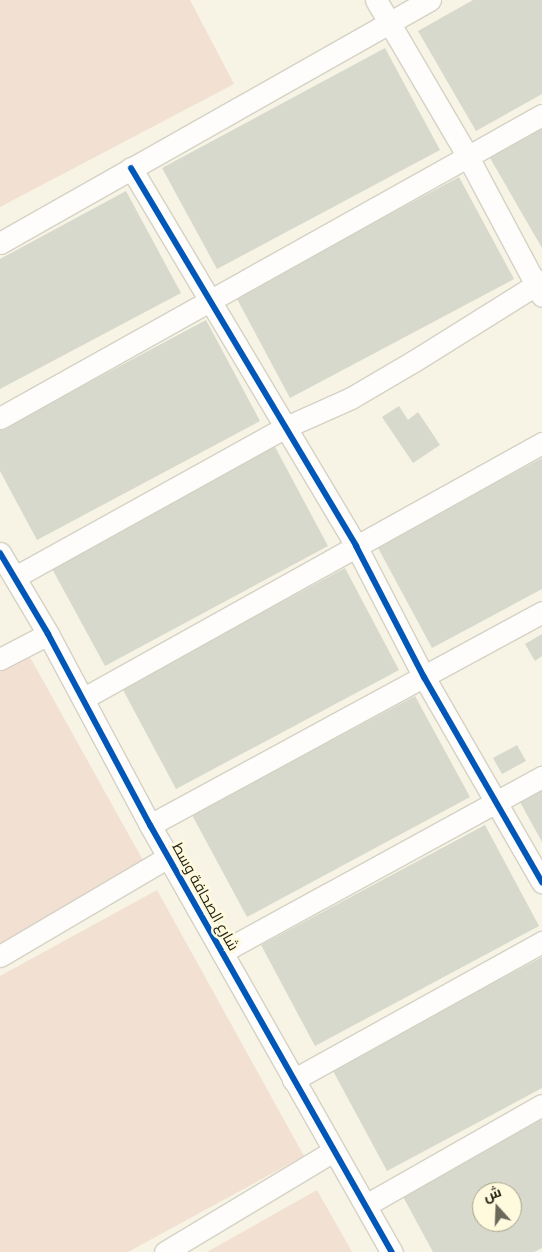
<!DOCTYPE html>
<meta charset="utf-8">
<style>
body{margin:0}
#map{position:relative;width:542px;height:1252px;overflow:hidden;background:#f7f4e5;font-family:"Roboto Condensed",Cairo,sans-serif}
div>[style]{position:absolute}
.green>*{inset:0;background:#f2e0d3}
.building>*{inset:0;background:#d7d9cc}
.roads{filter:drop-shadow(1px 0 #d4d2c4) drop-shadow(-1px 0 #d4d2c4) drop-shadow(0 1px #d4d2c4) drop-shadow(0 -1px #d4d2c4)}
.street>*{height:21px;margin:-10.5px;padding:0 10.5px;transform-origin:10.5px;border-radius:10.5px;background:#fefdfb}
.cycleway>*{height:6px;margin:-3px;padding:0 3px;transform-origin:3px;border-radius:3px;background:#0057b8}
span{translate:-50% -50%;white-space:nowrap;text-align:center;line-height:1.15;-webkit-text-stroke:5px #fffadd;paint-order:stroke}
.street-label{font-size:15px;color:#201e10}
.north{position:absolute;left:472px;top:1182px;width:50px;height:50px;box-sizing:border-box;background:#fffadd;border:1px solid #a6a28b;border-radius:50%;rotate:340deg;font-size:14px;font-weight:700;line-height:20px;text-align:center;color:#201e10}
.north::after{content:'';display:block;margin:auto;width:18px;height:22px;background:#6b695b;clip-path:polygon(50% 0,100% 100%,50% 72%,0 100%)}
</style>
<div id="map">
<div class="green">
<div style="clip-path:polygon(0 0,190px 0,234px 84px,0 207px)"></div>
<div style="clip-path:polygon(21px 641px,145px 864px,0 943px,0 652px)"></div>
<div style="clip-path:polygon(157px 890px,304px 1156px,128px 1252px,0 1252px,0 976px)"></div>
<div style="clip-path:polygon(317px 1190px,352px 1252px,207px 1252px)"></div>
</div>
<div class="building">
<div style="clip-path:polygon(473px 0,542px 0,542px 94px,476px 131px,418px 31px)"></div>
<div style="clip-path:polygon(385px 48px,440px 150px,217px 269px,162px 168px)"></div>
<div style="clip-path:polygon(542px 128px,542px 248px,490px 158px)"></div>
<div style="clip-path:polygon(459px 177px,514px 279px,290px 398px,236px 297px)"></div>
<div style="clip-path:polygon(126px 191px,181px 293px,0 389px,0 259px)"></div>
<div style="clip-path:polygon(206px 320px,260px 421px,37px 540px,0 471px,0 430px)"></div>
<div style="clip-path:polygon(399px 406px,408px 420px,418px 412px,440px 445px,413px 463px,382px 417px)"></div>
<div style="clip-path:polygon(274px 445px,328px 546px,105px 666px,50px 565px)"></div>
<div style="clip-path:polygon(542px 458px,542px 589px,432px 648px,377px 546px)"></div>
<div style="clip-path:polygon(345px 568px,399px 670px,176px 789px,122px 688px)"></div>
<div style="clip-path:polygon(542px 634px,542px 656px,535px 661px,525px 644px)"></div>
<div style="clip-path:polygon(415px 696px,470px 797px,247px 917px,192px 815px)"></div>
<div style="clip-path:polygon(517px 745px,526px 761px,502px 774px,493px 758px)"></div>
<div style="clip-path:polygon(542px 789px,542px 842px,520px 802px)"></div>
<div style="clip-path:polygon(485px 825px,539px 926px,315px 1046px,261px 945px)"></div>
<div style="clip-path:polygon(542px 957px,542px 1088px,387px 1171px,332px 1069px)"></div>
<div style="clip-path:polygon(evenodd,542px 1117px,542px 1248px,534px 1252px,433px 1252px,401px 1193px,542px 1117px,482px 1192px,512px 1192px,512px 1222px,482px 1222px,482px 1192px)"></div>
</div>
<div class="roads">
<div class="street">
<div style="left:376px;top:0;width:182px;rotate:59.6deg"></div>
<div style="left:468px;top:157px;width:157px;rotate:62deg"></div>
<div style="left:131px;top:168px;width:440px;rotate:59.2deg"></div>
<div style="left:356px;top:546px;width:148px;rotate:62.6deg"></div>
<div style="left:424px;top:677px;width:237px;rotate:60.1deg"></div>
<div style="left:0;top:243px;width:494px;rotate:-29.5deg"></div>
<div style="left:0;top:418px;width:621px;rotate:-29.21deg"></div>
<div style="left:0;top:553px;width:94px;rotate:59.3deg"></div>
<div style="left:48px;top:634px;width:217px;rotate:61.9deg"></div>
<div style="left:150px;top:825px;width:491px;rotate:60.5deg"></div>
<div style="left:15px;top:577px;width:310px;rotate:-29deg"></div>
<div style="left:286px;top:427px;width:71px;rotate:-24deg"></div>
<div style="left:351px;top:398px;width:73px;rotate:-30.4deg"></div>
<div style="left:414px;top:361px;width:151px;rotate:-32deg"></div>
<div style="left:0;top:659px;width:54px;rotate:-27.5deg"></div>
<div style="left:84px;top:698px;width:524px;rotate:-29.11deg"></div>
<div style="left:150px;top:825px;width:446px;rotate:-28.5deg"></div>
<div style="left:222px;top:952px;width:365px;rotate:-28.7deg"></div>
<div style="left:0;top:956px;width:195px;rotate:-30.5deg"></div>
<div style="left:293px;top:1080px;width:285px;rotate:-29deg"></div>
<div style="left:366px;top:1205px;width:202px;rotate:-29.6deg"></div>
<div style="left:165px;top:1252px;width:196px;rotate:-31deg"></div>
</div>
</div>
<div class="cycleway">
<div style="left:131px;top:168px;width:440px;rotate:59.2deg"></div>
<div style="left:356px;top:546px;width:148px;rotate:62.6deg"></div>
<div style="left:424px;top:677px;width:237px;rotate:60.1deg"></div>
<div style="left:0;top:553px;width:94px;rotate:59.3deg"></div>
<div style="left:48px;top:634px;width:217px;rotate:61.9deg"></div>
<div style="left:150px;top:825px;width:491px;rotate:60.5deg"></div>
</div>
<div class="street-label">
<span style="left:205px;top:897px;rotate:61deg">شارع الصحافة وسط</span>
</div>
<div class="north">ش</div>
</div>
